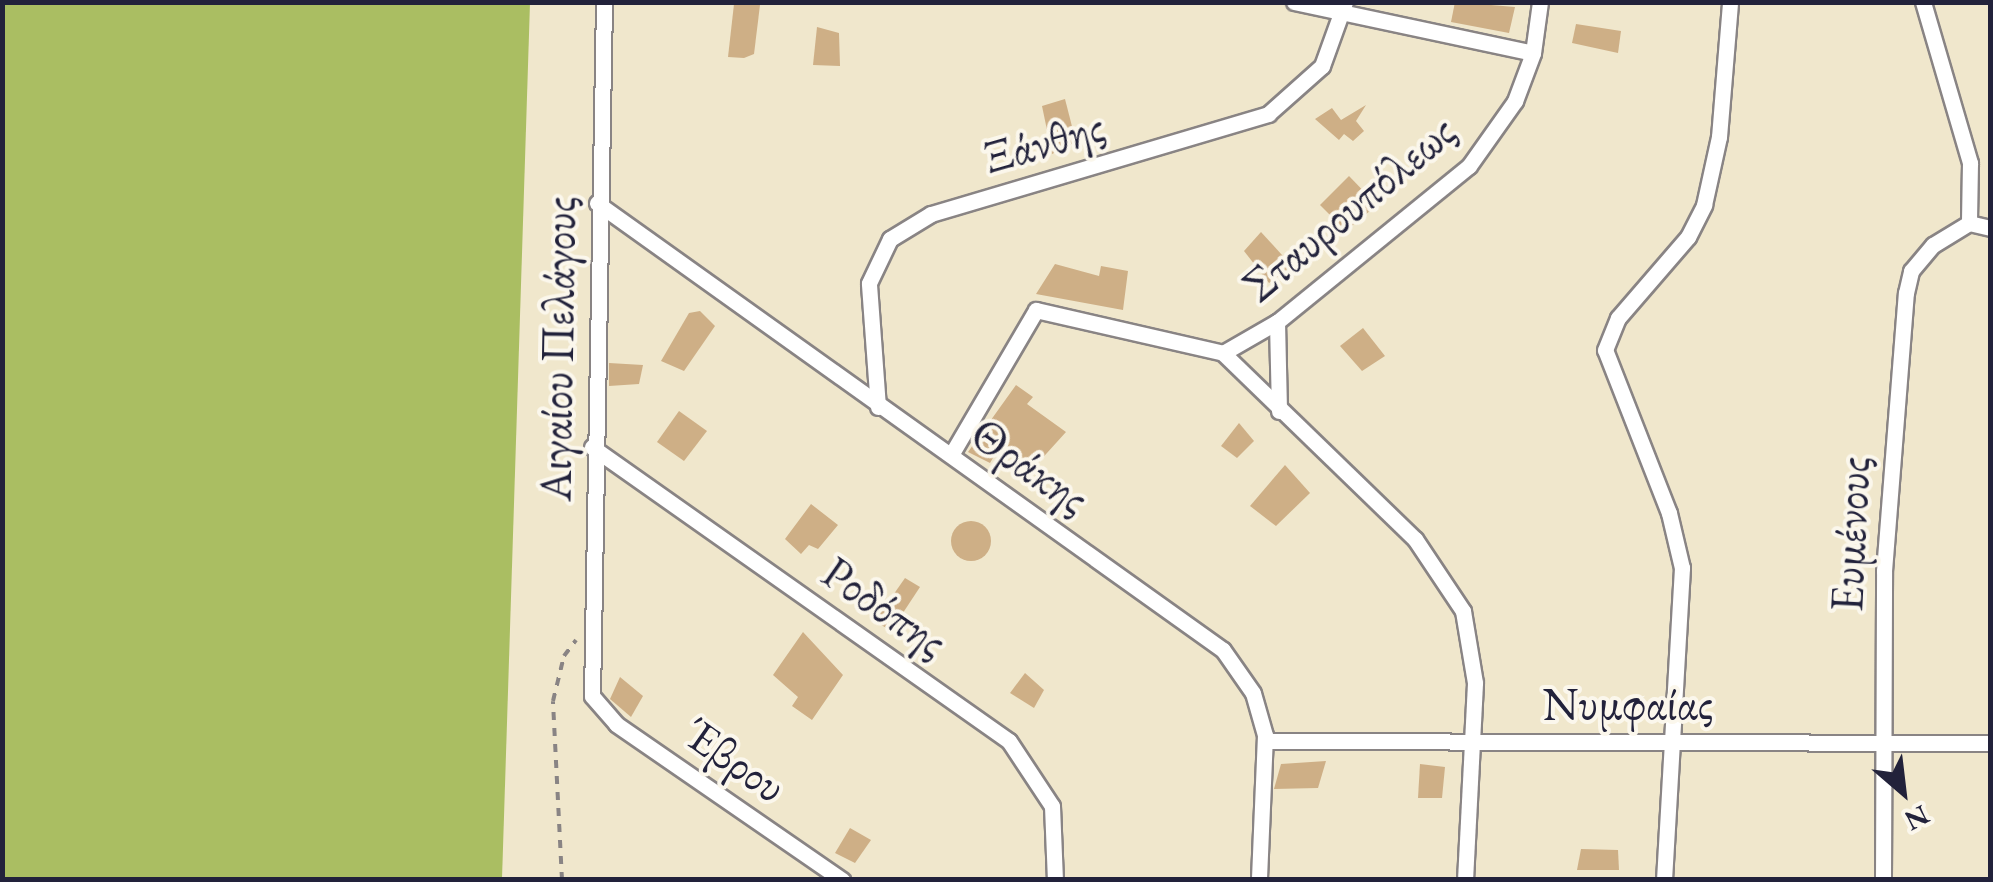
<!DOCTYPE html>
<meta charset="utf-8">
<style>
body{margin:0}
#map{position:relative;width:1993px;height:882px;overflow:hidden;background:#f0e7cc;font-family:"EB Garamond",serif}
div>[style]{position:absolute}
.green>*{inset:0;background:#aabe62}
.building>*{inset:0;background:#ceaf86}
.round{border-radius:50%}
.path>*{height:4px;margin-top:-2px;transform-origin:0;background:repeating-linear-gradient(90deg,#898484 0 8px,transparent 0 16px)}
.roads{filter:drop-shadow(2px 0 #898484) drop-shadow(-2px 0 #898484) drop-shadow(0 2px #898484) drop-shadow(0 -2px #898484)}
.street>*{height:15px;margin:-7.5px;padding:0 7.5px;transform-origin:7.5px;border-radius:7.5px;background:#fff}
span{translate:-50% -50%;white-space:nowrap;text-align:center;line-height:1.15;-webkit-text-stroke:8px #fbf7ec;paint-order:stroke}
.street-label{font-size:45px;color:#22223b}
.frame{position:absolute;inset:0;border:5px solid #22223b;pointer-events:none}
.north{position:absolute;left:1853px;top:742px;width:100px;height:100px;-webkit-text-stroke:8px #fbf7ec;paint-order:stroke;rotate:152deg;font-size:28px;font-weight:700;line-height:40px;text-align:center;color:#22223b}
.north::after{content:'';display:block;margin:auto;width:35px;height:45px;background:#22223b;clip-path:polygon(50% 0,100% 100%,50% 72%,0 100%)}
</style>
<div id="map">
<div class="green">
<div style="clip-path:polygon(2px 3px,530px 3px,502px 879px,3px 879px)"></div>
</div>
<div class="building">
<div style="clip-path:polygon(1455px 2px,1515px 7px,1509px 33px,1451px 22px)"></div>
<div style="clip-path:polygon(734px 4px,760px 5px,754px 54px,744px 58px,728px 57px)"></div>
<div style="clip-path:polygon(1576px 24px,1621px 31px,1618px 53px,1572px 43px)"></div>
<div style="clip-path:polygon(817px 27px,839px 33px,840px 66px,813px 65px)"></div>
<div style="clip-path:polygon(1065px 99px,1076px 142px,1052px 154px,1042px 106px)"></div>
<div style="clip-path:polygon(1366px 105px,1356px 121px,1364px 131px,1353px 141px,1344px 134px,1339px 140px,1315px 119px,1332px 108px,1341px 120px)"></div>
<div style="clip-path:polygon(1349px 176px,1377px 205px,1346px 231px,1320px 205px)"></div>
<div style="clip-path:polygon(1261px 232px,1293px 267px,1269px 283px,1244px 251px)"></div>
<div style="clip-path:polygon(1055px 264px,1099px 276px,1101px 266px,1128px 271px,1123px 310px,1036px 294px)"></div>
<div style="clip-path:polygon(700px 311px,715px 326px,684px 371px,661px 361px,689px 313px)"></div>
<div style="clip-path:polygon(1363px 328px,1385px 356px,1362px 371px,1340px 346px)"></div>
<div style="clip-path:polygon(609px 363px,643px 365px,639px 384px,609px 386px)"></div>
<div style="clip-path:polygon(1016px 385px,1033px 397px,1027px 404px,1066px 432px,1037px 464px,1027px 465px,1000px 446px,990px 463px,968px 452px)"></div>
<div style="clip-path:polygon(679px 411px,707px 431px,684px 461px,657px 442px)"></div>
<div style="clip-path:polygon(1239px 423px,1254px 441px,1237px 458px,1221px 446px)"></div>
<div style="clip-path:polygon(1285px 465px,1310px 493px,1276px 526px,1250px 506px)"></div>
<div style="clip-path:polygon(811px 504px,838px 525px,818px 549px,809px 545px,801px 554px,785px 539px)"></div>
<div class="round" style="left:951px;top:521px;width:40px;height:40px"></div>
<div style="clip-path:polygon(905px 578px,920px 587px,891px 631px,875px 621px)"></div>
<div style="clip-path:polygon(803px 632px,843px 675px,812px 720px,792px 706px,798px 697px,773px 675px)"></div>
<div style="clip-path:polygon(1025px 673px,1044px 690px,1034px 708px,1010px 693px)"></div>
<div style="clip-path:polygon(620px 677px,643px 696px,631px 717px,610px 699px)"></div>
<div style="clip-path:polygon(1326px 761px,1318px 788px,1274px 789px,1281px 764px)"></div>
<div style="clip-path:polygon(1420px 764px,1445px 767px,1442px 798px,1418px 798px)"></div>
<div style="clip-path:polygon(850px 828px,871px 840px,855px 863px,835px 853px)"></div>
<div style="clip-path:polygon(1581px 849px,1618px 850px,1619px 870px,1577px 870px)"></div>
</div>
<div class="path">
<div style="left:562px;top:880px;width:179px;rotate:-92.9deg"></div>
<div style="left:553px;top:701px;width:46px;rotate:-76.3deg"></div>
<div style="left:564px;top:656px;width:20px;rotate:-53deg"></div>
</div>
<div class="roads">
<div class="street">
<div style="left:604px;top:2px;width:694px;rotate:90.99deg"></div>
<div style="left:592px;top:696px;width:37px;rotate:49deg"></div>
<div style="left:616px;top:724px;width:275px;rotate:34.6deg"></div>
<div style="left:1294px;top:2px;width:244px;rotate:12deg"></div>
<div style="left:1923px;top:2px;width:168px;rotate:73.7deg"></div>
<div style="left:1970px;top:163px;width:60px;rotate:91deg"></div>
<div style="left:597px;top:203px;width:769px;rotate:35.53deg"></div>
<div style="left:1223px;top:650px;width:52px;rotate:55.1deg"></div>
<div style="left:1253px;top:693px;width:44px;rotate:74.1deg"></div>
<div style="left:1265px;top:735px;width:145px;rotate:92.4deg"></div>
<div style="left:1277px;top:322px;width:89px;rotate:88.7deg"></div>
<div style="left:1223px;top:353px;width:62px;rotate:-29.9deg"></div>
<div style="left:1277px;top:322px;width:247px;rotate:-39.1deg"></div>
<div style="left:1469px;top:166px;width:80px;rotate:-54.7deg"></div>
<div style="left:1515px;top:101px;width:51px;rotate:-69.4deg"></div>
<div style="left:1533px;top:53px;width:51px;rotate:-82.2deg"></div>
<div style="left:878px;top:407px;width:124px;rotate:-94.2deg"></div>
<div style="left:869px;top:283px;width:49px;rotate:-64.5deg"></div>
<div style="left:890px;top:239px;width:48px;rotate:-31.4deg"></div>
<div style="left:931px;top:214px;width:352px;rotate:-16.5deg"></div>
<div style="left:1268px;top:114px;width:72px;rotate:-41.6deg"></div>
<div style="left:1322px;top:66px;width:68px;rotate:-70.2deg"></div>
<div style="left:592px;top:447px;width:510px;rotate:35.19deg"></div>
<div style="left:1009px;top:741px;width:78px;rotate:56.5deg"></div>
<div style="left:1052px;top:806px;width:74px;rotate:87.7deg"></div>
<div style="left:951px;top:455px;width:168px;rotate:-59.6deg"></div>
<div style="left:1036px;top:310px;width:192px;rotate:12.9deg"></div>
<div style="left:1223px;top:353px;width:267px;rotate:44.1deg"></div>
<div style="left:1415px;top:539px;width:87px;rotate:56.3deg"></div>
<div style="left:1463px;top:611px;width:73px;rotate:80.5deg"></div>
<div style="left:1475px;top:683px;width:197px;rotate:92.9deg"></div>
<div style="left:1266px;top:741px;width:724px;rotate:0.16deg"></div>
<div style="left:1664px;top:880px;width:313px;rotate:-86.7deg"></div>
<div style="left:1682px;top:568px;width:57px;rotate:-103.3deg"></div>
<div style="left:1669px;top:513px;width:175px;rotate:-111.4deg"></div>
<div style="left:1605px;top:350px;width:35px;rotate:-68deg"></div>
<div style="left:1618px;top:318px;width:107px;rotate:-49.2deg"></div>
<div style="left:1688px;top:237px;width:36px;rotate:-63deg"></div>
<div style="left:1704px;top:205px;width:70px;rotate:-77.6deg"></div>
<div style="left:1719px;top:137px;width:135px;rotate:-85.3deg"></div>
<div style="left:1883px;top:880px;width:309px;rotate:-89.8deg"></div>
<div style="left:1884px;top:571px;width:279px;rotate:-85.5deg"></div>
<div style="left:1906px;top:293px;width:23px;rotate:-77deg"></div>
<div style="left:1911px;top:271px;width:34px;rotate:-50deg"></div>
<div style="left:1933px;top:245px;width:42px;rotate:-31.4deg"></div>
<div style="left:1969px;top:223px;width:22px;rotate:13deg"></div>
</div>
</div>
<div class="street-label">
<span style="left:1044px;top:142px;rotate:-16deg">Ξάνθης</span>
<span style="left:1349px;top:208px;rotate:-40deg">Σταυρουπόλεως</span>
<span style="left:557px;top:349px;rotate:-89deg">Αιγαίου Πελάγους</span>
<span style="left:1030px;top:466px;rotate:35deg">Θράκης</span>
<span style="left:1850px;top:534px;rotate:-87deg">Ευμένους</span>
<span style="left:885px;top:607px;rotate:35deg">Ροδόπης</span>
<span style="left:1628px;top:704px">Νυμφαίας</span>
<span style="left:735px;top:760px;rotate:35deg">Έβρου</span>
</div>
<div class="frame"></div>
<div class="north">N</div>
</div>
